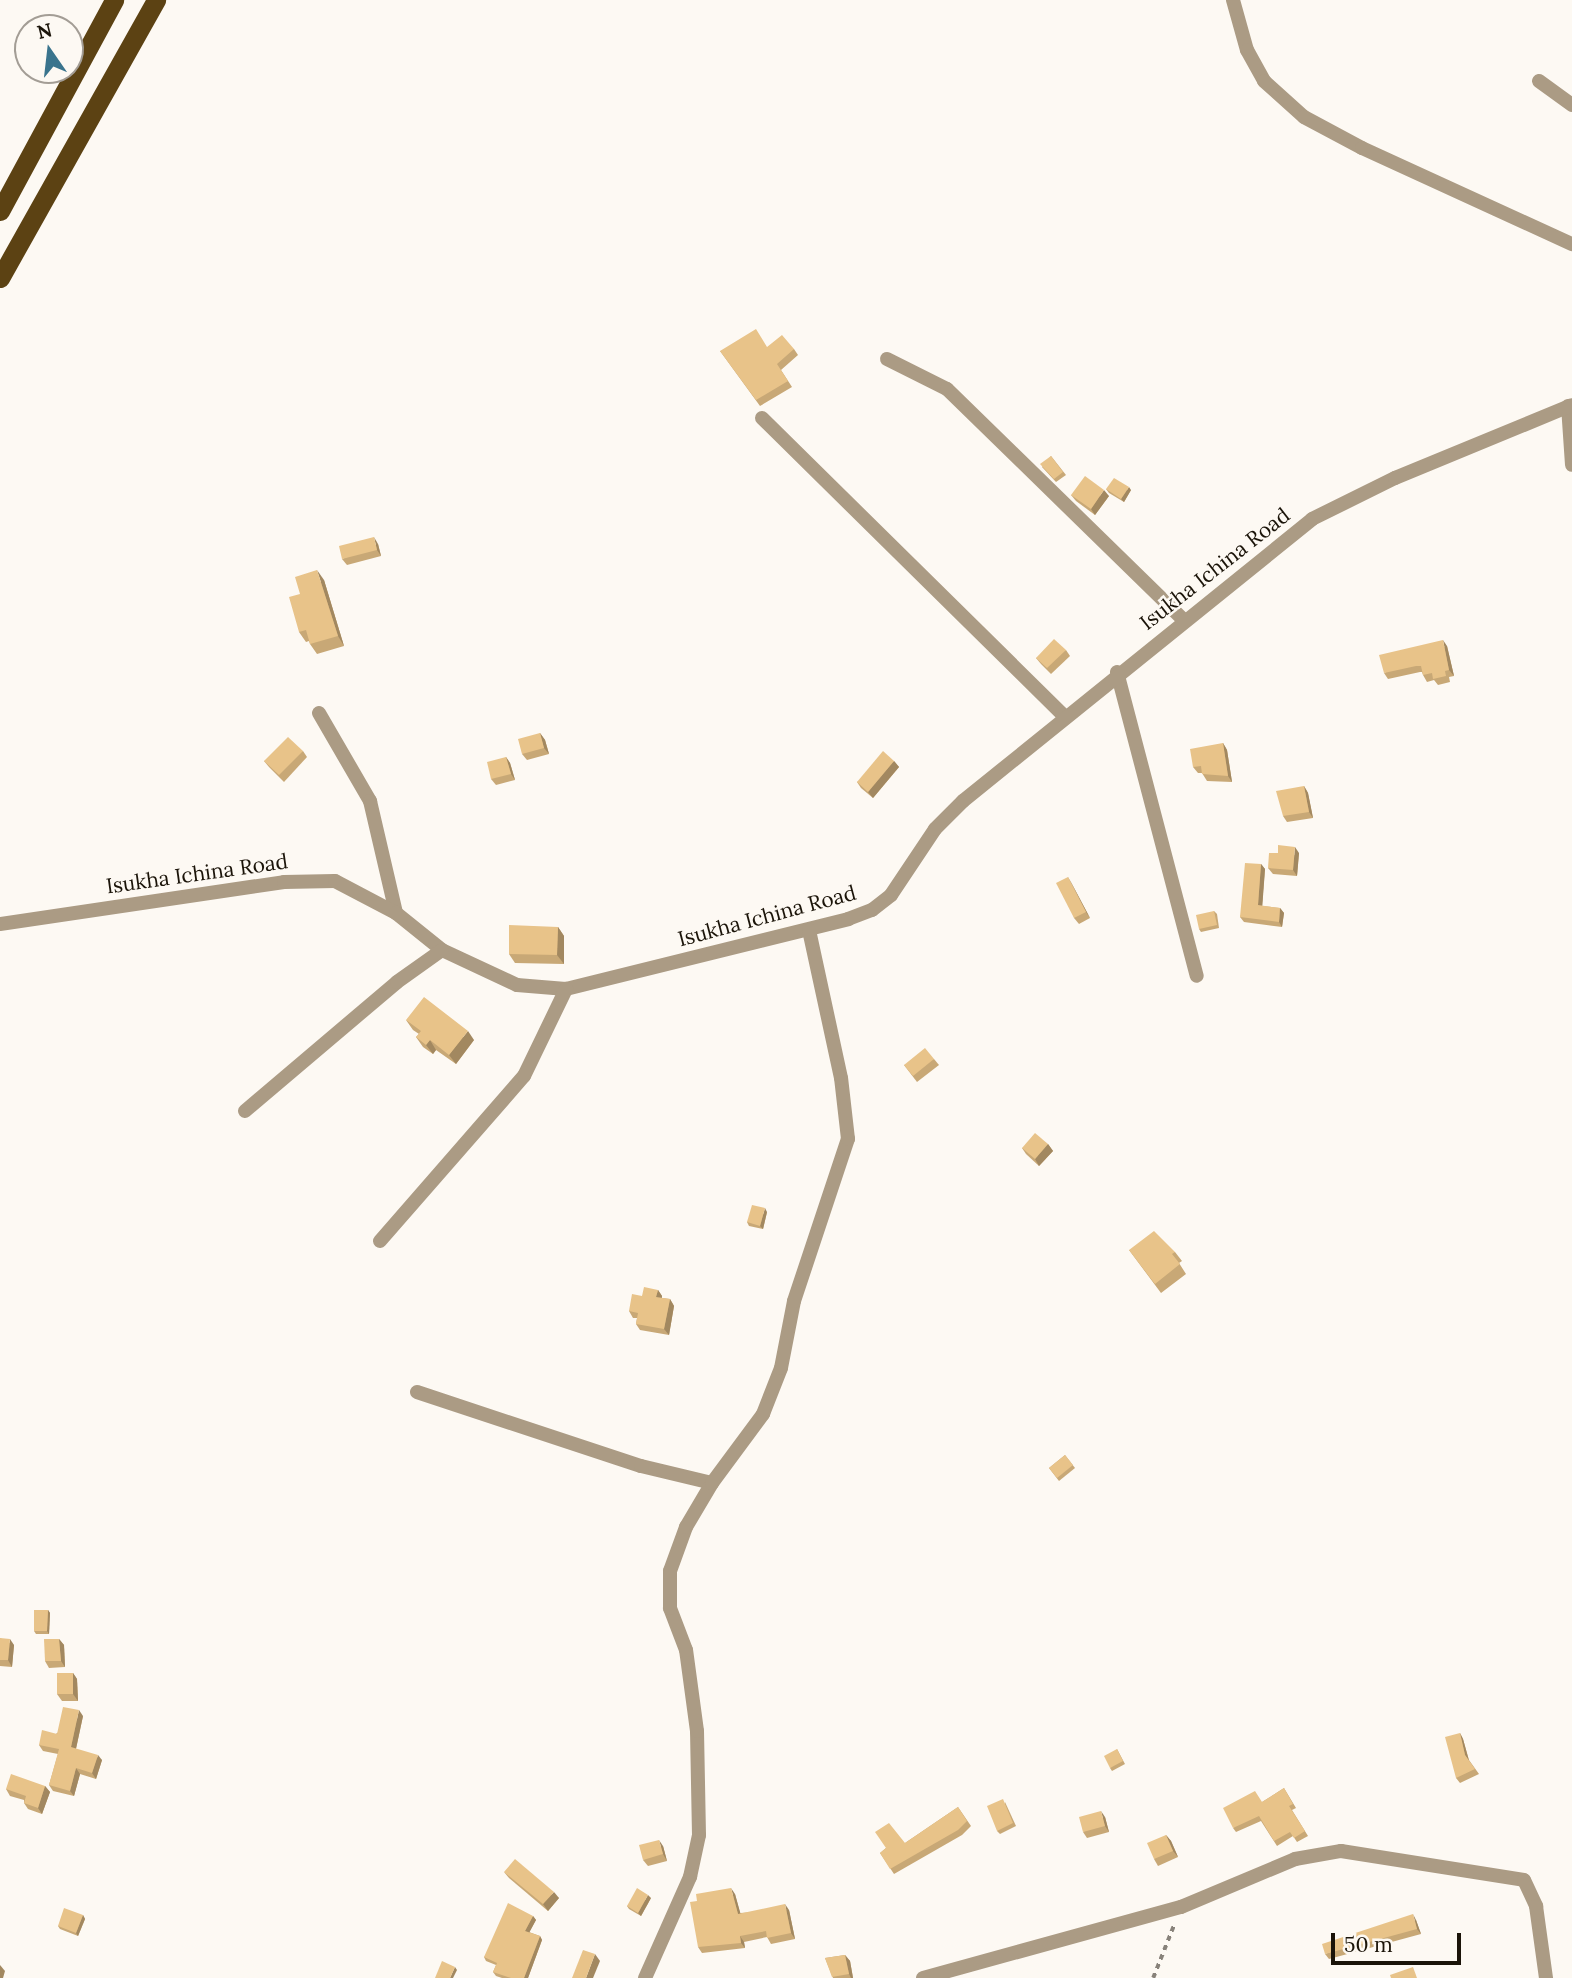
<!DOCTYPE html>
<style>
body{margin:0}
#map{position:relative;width:1572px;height:1978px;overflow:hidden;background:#fdf9f3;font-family:Lora,serif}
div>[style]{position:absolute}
.path>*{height:3.5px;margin-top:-1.75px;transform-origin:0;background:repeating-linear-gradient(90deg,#88827a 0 5px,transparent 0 10px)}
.minor>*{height:14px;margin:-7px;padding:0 7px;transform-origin:7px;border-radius:7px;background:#ab9b84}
.trunk>*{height:19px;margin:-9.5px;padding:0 9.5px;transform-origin:9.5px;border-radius:9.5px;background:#5c4213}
.wall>*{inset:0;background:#c8a876}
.shaded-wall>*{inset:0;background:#a28860}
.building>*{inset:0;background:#e8c389}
span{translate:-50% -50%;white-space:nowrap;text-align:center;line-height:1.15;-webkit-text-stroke:5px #fdf9f3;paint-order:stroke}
.street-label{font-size:21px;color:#1b1409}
.north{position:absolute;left:14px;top:14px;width:70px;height:70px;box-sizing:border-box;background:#fdf9f3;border:2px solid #a39d95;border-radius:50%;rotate:346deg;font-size:19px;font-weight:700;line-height:28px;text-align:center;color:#1b1409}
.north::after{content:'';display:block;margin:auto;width:24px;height:32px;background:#3a748d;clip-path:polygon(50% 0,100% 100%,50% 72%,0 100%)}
.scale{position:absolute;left:1331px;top:1933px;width:130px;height:32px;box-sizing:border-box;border:4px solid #1b1409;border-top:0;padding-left:9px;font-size:21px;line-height:24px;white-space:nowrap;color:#1b1409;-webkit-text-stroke:5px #fdf9f3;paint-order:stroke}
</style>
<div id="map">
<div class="path">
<div style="left:1153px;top:1978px;width:57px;rotate:-68.4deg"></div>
</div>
<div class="minor">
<div style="left:1233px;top:0;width:52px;rotate:74.4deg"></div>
<div style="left:1247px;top:50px;width:35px;rotate:61deg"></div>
<div style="left:1264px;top:81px;width:54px;rotate:42deg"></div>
<div style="left:1304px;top:117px;width:66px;rotate:28.1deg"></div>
<div style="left:1362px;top:148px;width:231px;rotate:24.6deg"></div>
<div style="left:1539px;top:81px;width:41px;rotate:36deg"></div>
<div style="left:887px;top:359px;width:67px;rotate:26.6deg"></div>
<div style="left:947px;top:389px;width:331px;rotate:44.3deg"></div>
<div style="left:1568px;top:406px;width:59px;rotate:86.1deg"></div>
<div style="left:762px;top:418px;width:424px;rotate:44.6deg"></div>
<div style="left:1117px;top:672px;width:314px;rotate:75.3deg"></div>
<div style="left:319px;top:713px;width:102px;rotate:59.9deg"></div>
<div style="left:370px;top:801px;width:115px;rotate:76.9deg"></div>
<div style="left:0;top:924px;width:287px;rotate:-8.4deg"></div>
<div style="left:284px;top:882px;width:51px;rotate:-1.1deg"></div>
<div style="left:335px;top:881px;width:69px;rotate:27.7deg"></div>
<div style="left:396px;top:913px;width:59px;rotate:38.8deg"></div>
<div style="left:442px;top:950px;width:83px;rotate:25deg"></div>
<div style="left:517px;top:985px;width:49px;rotate:4.7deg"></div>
<div style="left:566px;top:989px;width:291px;rotate:-13.9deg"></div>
<div style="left:848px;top:919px;width:26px;rotate:-21deg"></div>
<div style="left:872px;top:910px;width:24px;rotate:-38deg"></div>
<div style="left:891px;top:895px;width:79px;rotate:-56.3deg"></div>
<div style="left:935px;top:829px;width:40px;rotate:-45deg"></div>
<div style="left:963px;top:801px;width:449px;rotate:-38.9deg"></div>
<div style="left:1312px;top:519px;width:93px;rotate:-26.3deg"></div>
<div style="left:1395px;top:478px;width:191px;rotate:-22.4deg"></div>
<div style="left:245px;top:1111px;width:199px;rotate:-40.3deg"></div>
<div style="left:397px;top:982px;width:55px;rotate:-35.4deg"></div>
<div style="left:380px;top:1241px;width:219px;rotate:-48.9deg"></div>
<div style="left:524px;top:1076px;width:97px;rotate:-64.2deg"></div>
<div style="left:417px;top:1392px;width:236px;rotate:18.3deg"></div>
<div style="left:641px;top:1466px;width:73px;rotate:13.5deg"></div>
<div style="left:645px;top:1978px;width:111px;rotate:-66deg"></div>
<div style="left:690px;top:1877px;width:43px;rotate:-77.9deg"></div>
<div style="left:699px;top:1835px;width:104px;rotate:-91.1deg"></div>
<div style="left:697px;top:1731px;width:82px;rotate:-97.7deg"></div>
<div style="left:686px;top:1650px;width:45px;rotate:-110.9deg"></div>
<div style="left:670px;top:1608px;width:37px;rotate:-90deg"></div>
<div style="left:670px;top:1571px;width:47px;rotate:-70deg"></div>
<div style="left:686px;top:1527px;width:51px;rotate:-59.4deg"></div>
<div style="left:712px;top:1483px;width:86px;rotate:-53.5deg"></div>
<div style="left:763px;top:1414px;width:49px;rotate:-68.6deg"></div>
<div style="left:781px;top:1368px;width:68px;rotate:-79deg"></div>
<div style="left:794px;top:1301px;width:171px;rotate:-71.6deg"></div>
<div style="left:848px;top:1139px;width:61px;rotate:-96.5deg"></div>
<div style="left:841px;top:1078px;width:151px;rotate:-102.2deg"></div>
<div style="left:923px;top:1978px;width:268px;rotate:-15.4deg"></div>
<div style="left:1181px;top:1907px;width:124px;rotate:-22.8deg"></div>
<div style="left:1295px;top:1859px;width:47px;rotate:-9.9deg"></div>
<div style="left:1341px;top:1851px;width:185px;rotate:9deg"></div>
<div style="left:1524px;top:1880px;width:29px;rotate:65deg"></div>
<div style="left:1536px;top:1906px;width:73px;rotate:82.1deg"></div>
</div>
<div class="trunk">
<div style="left:0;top:211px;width:240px;rotate:-61.6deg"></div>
<div style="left:0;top:278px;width:319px;rotate:-60.7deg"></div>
</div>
<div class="wall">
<div style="clip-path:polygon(767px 347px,794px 349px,798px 355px,781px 370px,792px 387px,760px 406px,720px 351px)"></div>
<div style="clip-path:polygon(1051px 456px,1066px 475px,1056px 482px,1042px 467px)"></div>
<div style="clip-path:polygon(1106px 489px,1131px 490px,1124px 502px,1109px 493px)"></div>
<div style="clip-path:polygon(1071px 495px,1109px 496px,1095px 515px,1076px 501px)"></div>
<div style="clip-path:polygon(378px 544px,381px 556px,347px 565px,342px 559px)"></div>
<div style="clip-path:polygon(324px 580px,344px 646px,317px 654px,310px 644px,309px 641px,306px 642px,299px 632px,300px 594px)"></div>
<div style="clip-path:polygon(1447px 646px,1454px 676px,1449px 677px,1450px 682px,1438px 685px,1434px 680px,1427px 682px,1423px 675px,1422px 672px,1420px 672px,1388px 679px,1384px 673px)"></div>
<div style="clip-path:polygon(1066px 650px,1070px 656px,1051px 674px,1041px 664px,1036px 658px)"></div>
<div style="clip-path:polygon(540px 733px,545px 740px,549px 754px,527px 760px,522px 754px)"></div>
<div style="clip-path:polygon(1223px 743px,1227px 750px,1232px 782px,1207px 781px,1202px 773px,1198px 773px,1193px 767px)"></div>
<div style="clip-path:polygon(303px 751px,307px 757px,284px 782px,269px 767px,264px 761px)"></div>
<div style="clip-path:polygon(506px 757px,510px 763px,515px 780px,496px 785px,491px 779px)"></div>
<div style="clip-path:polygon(894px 761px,899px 767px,873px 798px,861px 788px,857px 782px)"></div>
<div style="clip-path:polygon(1304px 786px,1308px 793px,1313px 818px,1287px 822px,1283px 816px)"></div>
<div style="clip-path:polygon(1299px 853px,1297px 876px,1273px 874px,1268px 868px)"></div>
<div style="clip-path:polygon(1261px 864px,1265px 869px,1262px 906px,1280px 908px,1284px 913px,1282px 927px,1244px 922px,1240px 917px)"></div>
<div style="clip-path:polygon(1068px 877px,1090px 918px,1079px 924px,1074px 918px)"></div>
<div style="clip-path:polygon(1214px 911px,1217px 914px,1219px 928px,1201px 932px,1199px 929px)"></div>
<div style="clip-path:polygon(558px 927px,564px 936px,564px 964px,515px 963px,509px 954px)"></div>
<div style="clip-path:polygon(406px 1020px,474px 1040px,456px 1064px,436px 1050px,433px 1054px,423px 1047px,416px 1037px,419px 1034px,413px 1030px)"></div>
<div style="clip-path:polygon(934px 1059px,939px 1065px,917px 1082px,904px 1065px)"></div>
<div style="clip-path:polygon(1048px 1144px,1053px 1151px,1039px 1166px,1026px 1154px,1022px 1148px)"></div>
<div style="clip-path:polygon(767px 1212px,763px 1229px,749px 1226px,747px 1222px)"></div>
<div style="clip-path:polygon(1129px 1250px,1175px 1252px,1182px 1261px,1179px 1263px,1186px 1274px,1161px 1293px)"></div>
<div style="clip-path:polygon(658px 1290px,662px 1296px,662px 1298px,670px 1299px,674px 1306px,669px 1335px,640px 1330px,636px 1324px,637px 1318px,633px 1318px,629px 1311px,642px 1296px)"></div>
<div style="clip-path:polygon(1065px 1455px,1075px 1468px,1059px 1481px,1049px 1468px)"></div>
<div style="clip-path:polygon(48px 1610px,50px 1613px,49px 1634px,36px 1634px,34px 1631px)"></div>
<div style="clip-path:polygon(0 1638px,14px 1645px,12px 1667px,0 1666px)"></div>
<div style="clip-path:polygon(59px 1639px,64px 1645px,65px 1667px,49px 1668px,45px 1661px)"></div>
<div style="clip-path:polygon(73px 1673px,77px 1679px,78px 1701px,62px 1701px,57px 1694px)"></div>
<div style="clip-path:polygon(83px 1716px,76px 1749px,102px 1760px,96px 1779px,80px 1774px,74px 1796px,53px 1791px,49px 1785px,58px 1754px,43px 1751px,39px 1745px)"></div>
<div style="clip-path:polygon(1460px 1733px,1463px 1739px,1469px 1760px,1479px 1774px,1460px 1783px,1456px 1778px)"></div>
<div style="clip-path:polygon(1117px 1749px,1125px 1764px,1112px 1771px,1110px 1768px)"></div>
<div style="clip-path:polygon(45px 1786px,50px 1792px,42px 1814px,28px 1809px,24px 1803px,24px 1800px,10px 1796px,6px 1789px)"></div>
<div style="clip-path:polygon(1284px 1788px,1296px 1808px,1292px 1810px,1308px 1836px,1297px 1842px,1293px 1836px,1277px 1846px,1261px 1821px,1236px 1832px,1233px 1828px,1262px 1802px)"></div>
<div style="clip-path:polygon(1005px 1802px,1016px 1826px,1000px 1834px,997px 1831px)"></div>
<div style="clip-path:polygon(958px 1807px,971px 1826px,962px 1835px,894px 1874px,880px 1853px,886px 1848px,905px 1843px)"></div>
<div style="clip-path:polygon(1105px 1817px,1109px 1832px,1087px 1838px,1083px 1832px)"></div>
<div style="clip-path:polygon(1166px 1835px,1171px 1841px,1178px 1857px,1158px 1866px,1154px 1859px)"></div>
<div style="clip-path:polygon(663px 1846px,667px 1861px,648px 1866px,643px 1860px)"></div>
<div style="clip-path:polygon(504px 1872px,559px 1898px,548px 1911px,509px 1878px)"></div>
<div style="clip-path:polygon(735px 1894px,740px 1913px,789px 1910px,795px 1939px,771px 1944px,767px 1937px,744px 1942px,745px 1948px,702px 1953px,698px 1947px)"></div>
<div style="clip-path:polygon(651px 1898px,641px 1916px,629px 1909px,627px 1906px)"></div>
<div style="clip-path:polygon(83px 1915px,85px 1919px,78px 1936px,60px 1929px,58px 1926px)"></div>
<div style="clip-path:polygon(533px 1916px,536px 1920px,529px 1932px,540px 1936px,542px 1940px,528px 1978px,502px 1978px,496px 1976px,493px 1972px,496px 1965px,486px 1961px,484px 1957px)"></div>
<div style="clip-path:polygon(1416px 1920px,1421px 1934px,1329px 1959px,1325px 1954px)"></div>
<div style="clip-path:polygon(845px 1955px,850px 1961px,853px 1978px,833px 1978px,825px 1958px)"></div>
</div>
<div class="shaded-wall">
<div style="clip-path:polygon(1129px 487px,1131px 490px,1124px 502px,1121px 499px)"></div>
<div style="clip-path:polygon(1104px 490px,1109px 496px,1095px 515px,1091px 509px)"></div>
<div style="clip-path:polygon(374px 537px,378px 544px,381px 556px,377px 550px)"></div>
<div style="clip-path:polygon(317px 570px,324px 580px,344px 646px,338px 636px)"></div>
<div style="clip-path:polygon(1443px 640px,1447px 646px,1454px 676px,1449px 670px)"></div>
<div style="clip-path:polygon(540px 733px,545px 740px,549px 754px,544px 748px)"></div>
<div style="clip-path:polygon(1223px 743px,1227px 750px,1232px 782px,1228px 776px)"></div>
<div style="clip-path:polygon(506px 757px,510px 763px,515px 780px,511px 774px)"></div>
<div style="clip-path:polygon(894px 761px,899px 767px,873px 798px,868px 792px)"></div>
<div style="clip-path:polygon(1304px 786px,1308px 793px,1313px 818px,1309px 812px)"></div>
<div style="clip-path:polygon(1295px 847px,1299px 853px,1297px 876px,1293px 870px)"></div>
<div style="clip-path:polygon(1261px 864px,1265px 869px,1262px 910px,1258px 905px)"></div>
<div style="clip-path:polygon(1068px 877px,1072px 884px,1090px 918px,1086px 912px)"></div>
<div style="clip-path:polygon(1280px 908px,1284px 913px,1282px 927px,1279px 922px)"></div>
<div style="clip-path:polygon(558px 927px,564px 936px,564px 964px,557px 955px)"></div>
<div style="clip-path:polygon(468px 1031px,474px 1040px,456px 1064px,449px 1055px)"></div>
<div style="clip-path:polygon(430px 1040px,436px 1050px,433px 1054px,426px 1045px)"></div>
<div style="clip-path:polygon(1048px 1144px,1053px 1151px,1039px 1166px,1035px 1159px)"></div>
<div style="clip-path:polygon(765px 1208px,767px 1212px,763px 1229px,760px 1226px)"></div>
<div style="clip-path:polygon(658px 1290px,662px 1296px,661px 1303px,656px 1297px)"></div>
<div style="clip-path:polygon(670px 1299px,674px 1306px,669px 1335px,664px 1329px)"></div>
<div style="clip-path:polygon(48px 1610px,50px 1613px,49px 1634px,47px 1631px)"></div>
<div style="clip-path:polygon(10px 1639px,14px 1645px,12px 1667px,8px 1660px)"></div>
<div style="clip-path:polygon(59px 1639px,64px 1645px,65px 1667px,61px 1661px)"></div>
<div style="clip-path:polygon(73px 1673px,77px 1679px,78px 1701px,73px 1694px)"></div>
<div style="clip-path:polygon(79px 1710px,83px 1716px,75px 1753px,71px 1747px)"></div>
<div style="clip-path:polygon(1460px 1733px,1463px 1739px,1469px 1761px,1465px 1755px)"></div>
<div style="clip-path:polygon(98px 1755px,102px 1760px,96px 1779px,92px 1773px)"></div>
<div style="clip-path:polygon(76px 1768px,80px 1774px,74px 1796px,70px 1791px)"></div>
<div style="clip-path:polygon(45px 1786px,50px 1792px,42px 1814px,38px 1808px)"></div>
<div style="clip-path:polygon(1101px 1811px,1105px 1817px,1109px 1832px,1105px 1826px)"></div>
<div style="clip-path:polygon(1166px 1835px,1171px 1841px,1178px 1857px,1173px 1851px)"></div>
<div style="clip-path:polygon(659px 1840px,663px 1846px,667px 1861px,663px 1854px)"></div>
<div style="clip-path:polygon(731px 1888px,735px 1894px,742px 1919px,738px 1914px)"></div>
<div style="clip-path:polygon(554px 1892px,559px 1898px,548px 1911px,543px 1904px)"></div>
<div style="clip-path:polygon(648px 1895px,651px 1898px,641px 1916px,638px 1913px)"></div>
<div style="clip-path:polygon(785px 1904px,789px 1910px,795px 1939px,791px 1933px)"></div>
<div style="clip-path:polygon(1413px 1914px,1416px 1920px,1421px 1934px,1417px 1929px)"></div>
<div style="clip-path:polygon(83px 1915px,85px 1919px,78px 1936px,76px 1933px)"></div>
<div style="clip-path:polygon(533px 1916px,536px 1920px,528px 1935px,525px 1931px)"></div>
<div style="clip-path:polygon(540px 1936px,542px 1940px,528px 1978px,524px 1978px)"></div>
<div style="clip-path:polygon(740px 1936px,744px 1942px,745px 1948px,741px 1943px)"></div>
<div style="clip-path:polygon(595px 1954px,600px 1961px,593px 1978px,586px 1978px)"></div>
<div style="clip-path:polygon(845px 1955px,850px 1961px,853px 1978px,851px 1978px,849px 1974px)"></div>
<div style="clip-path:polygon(0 1965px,5px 1971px,3px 1978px,0 1978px)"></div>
<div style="clip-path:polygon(455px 1967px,457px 1970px,453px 1978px,450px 1978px)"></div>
</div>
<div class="building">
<div style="clip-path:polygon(756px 329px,767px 347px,782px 335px,794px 349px,777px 364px,788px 381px,756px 400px,720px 351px)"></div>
<div style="clip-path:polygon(1051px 456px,1063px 472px,1054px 479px,1040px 464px)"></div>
<div style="clip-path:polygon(1085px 476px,1104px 490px,1091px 509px,1071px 495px)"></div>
<div style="clip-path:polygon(1114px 478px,1129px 487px,1121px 499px,1106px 489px)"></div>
<div style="clip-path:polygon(374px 537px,377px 550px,342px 559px,339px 546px)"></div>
<div style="clip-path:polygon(317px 570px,338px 636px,310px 644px,306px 630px,299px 632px,289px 597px,300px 594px,295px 577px)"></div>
<div style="clip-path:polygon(1054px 639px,1066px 650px,1047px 668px,1036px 658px)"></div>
<div style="clip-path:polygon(1443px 640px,1449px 670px,1445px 671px,1446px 676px,1433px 679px,1432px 673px,1423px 675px,1421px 666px,1416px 666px,1384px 673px,1379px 655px)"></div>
<div style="clip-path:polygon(540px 733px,544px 748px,522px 754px,518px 739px)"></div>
<div style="clip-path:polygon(288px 737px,303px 751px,279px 775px,264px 761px)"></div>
<div style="clip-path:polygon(1223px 743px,1228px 776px,1202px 774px,1201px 766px,1193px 767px,1190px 749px)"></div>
<div style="clip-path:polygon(883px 751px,894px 761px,868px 792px,857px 782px)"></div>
<div style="clip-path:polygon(506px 757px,511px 774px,491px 779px,487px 762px)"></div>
<div style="clip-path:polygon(1304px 786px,1309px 812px,1283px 816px,1276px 791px)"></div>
<div style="clip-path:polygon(1278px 845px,1295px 847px,1293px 870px,1268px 868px,1269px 853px,1278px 853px)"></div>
<div style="clip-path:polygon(1245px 863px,1261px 864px,1258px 905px,1280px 908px,1279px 922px,1240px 917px)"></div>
<div style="clip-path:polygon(1068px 877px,1086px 912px,1074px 918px,1056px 883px)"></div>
<div style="clip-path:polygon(1214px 911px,1217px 925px,1199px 929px,1196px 915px)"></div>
<div style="clip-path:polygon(509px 925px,558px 927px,557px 955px,509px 954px)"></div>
<div style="clip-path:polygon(424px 997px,468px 1031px,449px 1055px,430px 1040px,426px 1045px,416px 1037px,421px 1031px,406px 1020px)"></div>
<div style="clip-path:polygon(925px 1048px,934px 1059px,913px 1076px,904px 1065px)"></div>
<div style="clip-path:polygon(1035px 1133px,1048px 1144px,1035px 1159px,1022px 1148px)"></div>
<div style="clip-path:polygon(752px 1205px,765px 1208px,760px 1226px,747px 1222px)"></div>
<div style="clip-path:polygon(1154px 1231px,1175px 1252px,1172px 1254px,1180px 1264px,1155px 1284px,1129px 1250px)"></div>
<div style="clip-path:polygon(644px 1287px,658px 1290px,656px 1297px,670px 1299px,664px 1329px,636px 1324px,638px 1313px,629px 1311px,632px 1294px,642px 1296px)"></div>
<div style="clip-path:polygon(1065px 1455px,1073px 1465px,1057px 1478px,1049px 1468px)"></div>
<div style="clip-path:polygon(34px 1610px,48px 1610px,47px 1631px,34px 1631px)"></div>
<div style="clip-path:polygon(0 1638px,10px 1639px,8px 1660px,0 1660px)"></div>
<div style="clip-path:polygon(44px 1639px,59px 1639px,61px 1661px,45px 1661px)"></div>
<div style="clip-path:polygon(57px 1673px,73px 1673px,73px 1694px,57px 1694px)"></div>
<div style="clip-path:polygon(63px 1707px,79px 1710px,71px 1747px,98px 1755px,92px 1773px,76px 1768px,70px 1791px,49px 1785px,59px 1749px,39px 1745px,42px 1730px,57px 1734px)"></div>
<div style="clip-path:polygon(1460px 1733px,1465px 1755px,1475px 1769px,1456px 1778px,1445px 1737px)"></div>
<div style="clip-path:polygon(1117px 1749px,1123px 1761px,1110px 1768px,1104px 1756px)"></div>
<div style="clip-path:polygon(11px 1774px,45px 1786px,38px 1808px,24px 1803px,26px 1796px,6px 1789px)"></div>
<div style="clip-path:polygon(1284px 1788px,1293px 1804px,1289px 1806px,1305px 1831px,1294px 1838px,1290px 1832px,1274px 1841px,1259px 1816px,1233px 1828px,1223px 1808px,1255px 1791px,1262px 1802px)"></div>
<div style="clip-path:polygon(1003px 1799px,1013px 1823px,997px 1831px,987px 1806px)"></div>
<div style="clip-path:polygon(958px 1807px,967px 1821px,958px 1830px,890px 1869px,880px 1853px,886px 1848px,875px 1832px,889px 1823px,905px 1843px)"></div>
<div style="clip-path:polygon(1101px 1811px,1105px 1826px,1083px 1832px,1079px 1817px)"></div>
<div style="clip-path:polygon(1166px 1835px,1173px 1851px,1154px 1859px,1147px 1843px)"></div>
<div style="clip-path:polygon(659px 1840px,663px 1854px,643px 1860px,639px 1845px)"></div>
<div style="clip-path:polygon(515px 1859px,554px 1892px,543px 1904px,504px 1872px)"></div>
<div style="clip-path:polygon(637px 1888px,648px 1895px,638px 1913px,627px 1906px)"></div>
<div style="clip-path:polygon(731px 1888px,738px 1914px,785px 1904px,791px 1933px,767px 1938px,766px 1931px,740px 1936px,741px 1943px,698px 1947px,690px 1902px,697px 1901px,696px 1894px)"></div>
<div style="clip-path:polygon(508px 1903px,533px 1916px,525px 1931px,540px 1936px,524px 1978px,511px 1978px,493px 1972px,497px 1963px,484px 1957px)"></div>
<div style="clip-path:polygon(64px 1908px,83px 1915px,76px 1933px,58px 1926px)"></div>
<div style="clip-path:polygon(1413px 1914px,1417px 1929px,1325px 1954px,1322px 1944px)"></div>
<div style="clip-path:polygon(583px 1950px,595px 1954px,586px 1978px,572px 1978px)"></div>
<div style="clip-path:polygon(845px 1955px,849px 1974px,832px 1977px,825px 1958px)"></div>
<div style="clip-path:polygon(442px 1961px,455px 1967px,450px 1978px,435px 1978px)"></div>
<div style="clip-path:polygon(1413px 1967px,1417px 1978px,1391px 1978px,1390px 1975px)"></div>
</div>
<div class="street-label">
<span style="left:1215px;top:569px;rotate:-38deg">Isukha Ichina Road</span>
<span style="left:197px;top:874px;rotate:-8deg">Isukha Ichina Road</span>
<span style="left:767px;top:916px;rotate:-15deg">Isukha Ichina Road</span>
</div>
<div class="north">N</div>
<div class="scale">50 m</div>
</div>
